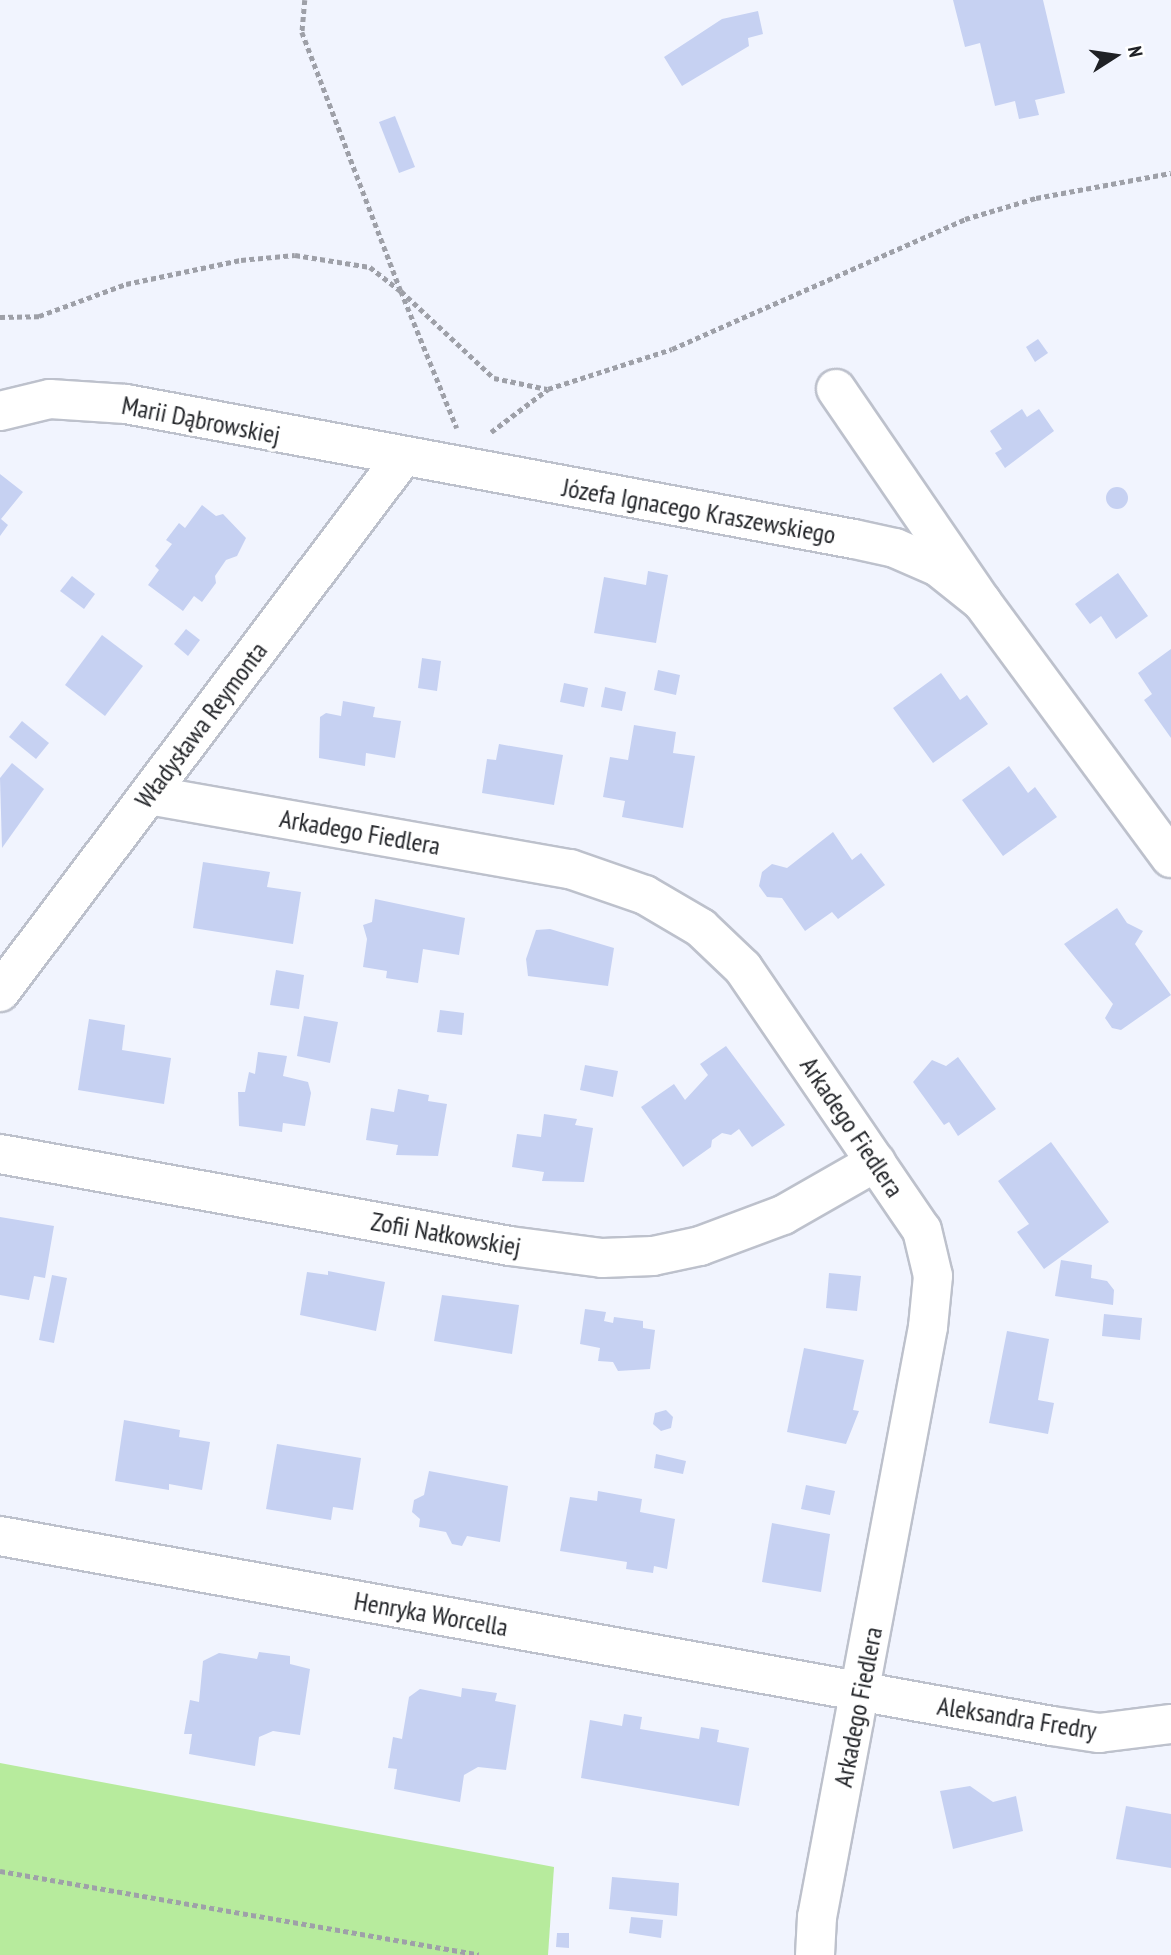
<!DOCTYPE html>
<meta charset="utf-8">
<style>
body{margin:0}
#map{position:relative;width:1171px;height:1955px;overflow:hidden;background:#f1f4fe;font-family:"PT Sans Narrow",sans-serif}
div>[style]{position:absolute}
.green>*{inset:0;background:#b7eb9d}
.building>*{inset:0;background:#c6d1f2}
.round{border-radius:50%}
.path>*{height:4.5px;margin-top:-2.25px;transform-origin:0;background:repeating-linear-gradient(90deg,#9ea0a8 0 5px,transparent 0 8.5px)}
.roads{filter:drop-shadow(2px 0 #bdc1cc) drop-shadow(-2px 0 #bdc1cc) drop-shadow(0 2px #bdc1cc) drop-shadow(0 -2px #bdc1cc)}
.minor>*{height:38px;margin:-19px;padding:0 19px;transform-origin:19px;border-radius:19px;background:#fff}
span{translate:-50% -50%;white-space:nowrap;text-align:center;line-height:1.15;-webkit-text-stroke:7px #fff;paint-order:stroke}
.street-label{font-size:26px;color:#1f2125}
.north{position:absolute;left:1080px;top:21px;width:70px;height:70px;-webkit-text-stroke:5px #fff;paint-order:stroke;rotate:78deg;font-size:19px;font-weight:700;line-height:28px;text-align:center;color:#1f2125}
.north::after{content:'';display:block;margin:auto;width:24px;height:32px;background:#1f2125;clip-path:polygon(50% 0,100% 100%,50% 72%,0 100%)}
</style>
<div id="map">
<div class="green">
<div style="clip-path:polygon(0 1763px,554px 1867px,548px 1955px,0 1955px)"></div>
</div>
<div class="building">
<div style="clip-path:polygon(953px 0,1043px 0,1065px 93px,1035px 100px,1039px 115px,1019px 119px,1015px 101px,995px 106px,980px 43px,965px 47px)"></div>
<div style="clip-path:polygon(758px 11px,763px 34px,748px 38px,749px 46px,682px 86px,664px 57px,722px 19px)"></div>
<div style="clip-path:polygon(395px 116px,415px 167px,399px 173px,379px 122px)"></div>
<div style="clip-path:polygon(1038px 339px,1048px 353px,1035px 362px,1026px 347px)"></div>
<div style="clip-path:polygon(1022px 409px,1027px 417px,1039px 409px,1054px 431px,1005px 468px,995px 453px,1002px 449px,990px 431px)"></div>
<div style="clip-path:polygon(0 474px,23px 492px,1px 519px,8px 525px,0 536px)"></div>
<div class="round" style="left:1106px;top:487px;width:22px;height:22px"></div>
<div style="clip-path:polygon(202px 505px,216px 516px,223px 514px,246px 538px,237px 556px,226px 560px,215px 576px,216px 583px,202px 602px,194px 596px,183px 611px,148px 585px,159px 570px,155px 566px,172px 544px,166px 540px,179px 523px,185px 528px)"></div>
<div style="clip-path:polygon(648px 571px,668px 575px,656px 643px,594px 633px,604px 577px,646px 585px)"></div>
<div style="clip-path:polygon(1118px 573px,1148px 616px,1116px 639px,1101px 616px,1090px 624px,1075px 604px)"></div>
<div style="clip-path:polygon(72px 576px,95px 594px,84px 609px,60px 591px)"></div>
<div style="clip-path:polygon(186px 629px,200px 640px,188px 656px,174px 644px)"></div>
<div style="clip-path:polygon(102px 635px,143px 666px,105px 716px,65px 685px)"></div>
<div style="clip-path:polygon(1171px 649px,1171px 738px,1144px 700px,1152px 694px,1138px 673px)"></div>
<div style="clip-path:polygon(422px 658px,441px 661px,437px 691px,418px 688px)"></div>
<div style="clip-path:polygon(658px 670px,680px 675px,676px 695px,654px 690px)"></div>
<div style="clip-path:polygon(941px 673px,960px 700px,967px 695px,988px 724px,933px 763px,893px 708px)"></div>
<div style="clip-path:polygon(564px 683px,588px 688px,584px 707px,560px 702px)"></div>
<div style="clip-path:polygon(605px 687px,626px 692px,622px 711px,601px 707px)"></div>
<div style="clip-path:polygon(343px 701px,375px 707px,373px 717px,401px 721px,395px 758px,366px 753px,365px 766px,319px 758px,320px 717px,326px 713px,341px 716px)"></div>
<div style="clip-path:polygon(22px 721px,49px 743px,36px 759px,9px 737px)"></div>
<div style="clip-path:polygon(634px 725px,676px 732px,673px 753px,695px 756px,683px 828px,622px 817px,625px 801px,603px 797px,610px 757px,628px 760px)"></div>
<div style="clip-path:polygon(499px 744px,563px 755px,554px 805px,482px 793px,487px 759px,496px 760px)"></div>
<div style="clip-path:polygon(12px 763px,44px 789px,2px 848px,0 778px)"></div>
<div style="clip-path:polygon(1009px 766px,1028px 793px,1035px 787px,1057px 817px,1003px 856px,962px 800px)"></div>
<div style="clip-path:polygon(833px 832px,852px 860px,861px 853px,885px 885px,838px 919px,832px 912px,805px 931px,782px 898px,767px 897px,759px 886px,762px 872px,772px 864px,787px 868px)"></div>
<div style="clip-path:polygon(203px 862px,270px 872px,267px 887px,301px 892px,293px 944px,193px 928px)"></div>
<div style="clip-path:polygon(375px 899px,465px 918px,459px 955px,423px 949px,418px 983px,386px 978px,387px 971px,363px 967px,367px 939px,363px 925px,372px 922px)"></div>
<div style="clip-path:polygon(1117px 908px,1127px 923px,1143px 931px,1135px 944px,1171px 995px,1121px 1030px,1112px 1028px,1105px 1018px,1113px 1004px,1064px 944px)"></div>
<div style="clip-path:polygon(550px 929px,614px 948px,608px 986px,528px 976px,526px 959px,536px 930px)"></div>
<div style="clip-path:polygon(276px 970px,304px 975px,299px 1009px,270px 1005px)"></div>
<div style="clip-path:polygon(440px 1010px,464px 1013px,462px 1035px,437px 1032px)"></div>
<div style="clip-path:polygon(304px 1016px,338px 1022px,330px 1063px,297px 1056px)"></div>
<div style="clip-path:polygon(89px 1019px,125px 1025px,122px 1050px,171px 1058px,164px 1104px,78px 1090px)"></div>
<div style="clip-path:polygon(726px 1046px,785px 1125px,752px 1147px,739px 1129px,731px 1135px,722px 1133px,712px 1140px,711px 1147px,683px 1167px,641px 1107px,674px 1084px,685px 1100px,708px 1075px,700px 1064px)"></div>
<div style="clip-path:polygon(258px 1052px,287px 1056px,283px 1076px,308px 1082px,311px 1093px,305px 1126px,283px 1123px,282px 1132px,239px 1126px,238px 1092px,245px 1092px,249px 1072px,255px 1074px)"></div>
<div style="clip-path:polygon(958px 1057px,996px 1109px,958px 1136px,949px 1122px,944px 1125px,913px 1082px,932px 1060px,946px 1066px)"></div>
<div style="clip-path:polygon(585px 1065px,618px 1071px,613px 1097px,580px 1090px)"></div>
<div style="clip-path:polygon(398px 1089px,429px 1095px,428px 1101px,447px 1104px,438px 1156px,396px 1155px,398px 1145px,366px 1140px,371px 1108px,394px 1112px)"></div>
<div style="clip-path:polygon(544px 1114px,577px 1119px,575px 1125px,593px 1128px,584px 1182px,542px 1181px,544px 1172px,512px 1167px,517px 1134px,541px 1137px)"></div>
<div style="clip-path:polygon(1051px 1142px,1109px 1222px,1044px 1269px,1017px 1232px,1029px 1224px,998px 1181px)"></div>
<div style="clip-path:polygon(0 1217px,54px 1226px,45px 1278px,34px 1276px,29px 1300px,0 1295px)"></div>
<div style="clip-path:polygon(1061px 1260px,1092px 1265px,1091px 1278px,1107px 1281px,1114px 1290px,1113px 1305px,1055px 1296px)"></div>
<div style="clip-path:polygon(328px 1271px,385px 1282px,376px 1331px,300px 1315px,307px 1272px,328px 1275px)"></div>
<div style="clip-path:polygon(829px 1273px,861px 1276px,857px 1311px,826px 1308px)"></div>
<div style="clip-path:polygon(52px 1275px,67px 1278px,54px 1343px,39px 1340px)"></div>
<div style="clip-path:polygon(442px 1295px,519px 1305px,512px 1354px,434px 1341px)"></div>
<div style="clip-path:polygon(585px 1309px,606px 1312px,604px 1321px,613px 1323px,614px 1317px,643px 1321px,643px 1328px,655px 1330px,650px 1369px,618px 1371px,613px 1362px,598px 1361px,600px 1348px,580px 1344px)"></div>
<div style="clip-path:polygon(1104px 1314px,1142px 1318px,1140px 1340px,1102px 1336px)"></div>
<div style="clip-path:polygon(1007px 1331px,1049px 1339px,1038px 1400px,1054px 1403px,1048px 1434px,989px 1423px)"></div>
<div style="clip-path:polygon(804px 1348px,864px 1360px,853px 1410px,859px 1411px,846px 1444px,787px 1432px)"></div>
<div style="clip-path:polygon(666px 1410px,673px 1417px,671px 1428px,661px 1431px,653px 1424px,655px 1413px)"></div>
<div style="clip-path:polygon(124px 1420px,180px 1430px,179px 1437px,210px 1442px,202px 1490px,169px 1484px,169px 1490px,115px 1481px)"></div>
<div style="clip-path:polygon(277px 1444px,361px 1458px,353px 1510px,333px 1507px,331px 1520px,266px 1509px)"></div>
<div style="clip-path:polygon(656px 1454px,686px 1461px,683px 1474px,654px 1468px)"></div>
<div style="clip-path:polygon(429px 1471px,508px 1486px,500px 1542px,467px 1536px,462px 1546px,452px 1544px,446px 1532px,419px 1527px,420px 1519px,412px 1512px,414px 1500px,424px 1495px)"></div>
<div style="clip-path:polygon(806px 1485px,835px 1491px,830px 1515px,801px 1509px)"></div>
<div style="clip-path:polygon(598px 1491px,642px 1499px,640px 1512px,675px 1519px,667px 1569px,654px 1566px,653px 1573px,626px 1569px,627px 1562px,560px 1551px,570px 1497px,597px 1501px)"></div>
<div style="clip-path:polygon(772px 1523px,830px 1534px,821px 1592px,762px 1582px)"></div>
<div style="clip-path:polygon(259px 1652px,290px 1656px,290px 1664px,310px 1669px,300px 1735px,273px 1731px,259px 1737px,255px 1766px,189px 1754px,192px 1734px,184px 1734px,190px 1700px,199px 1702px,203px 1661px,219px 1653px,257px 1659px)"></div>
<div style="clip-path:polygon(462px 1688px,497px 1693px,495px 1701px,516px 1705px,506px 1770px,478px 1767px,464px 1775px,460px 1802px,394px 1789px,397px 1769px,388px 1768px,393px 1737px,402px 1739px,409px 1697px,420px 1689px,461px 1697px)"></div>
<div style="clip-path:polygon(624px 1714px,642px 1717px,640px 1729px,699px 1739px,701px 1727px,719px 1730px,717px 1742px,749px 1748px,739px 1806px,581px 1778px,590px 1720px,622px 1726px)"></div>
<div style="clip-path:polygon(970px 1786px,993px 1802px,1016px 1796px,1023px 1831px,953px 1849px,940px 1791px)"></div>
<div style="clip-path:polygon(1126px 1806px,1171px 1814px,1171px 1868px,1116px 1859px)"></div>
<div style="clip-path:polygon(612px 1877px,679px 1883px,677px 1916px,609px 1909px)"></div>
<div style="clip-path:polygon(631px 1917px,663px 1920px,661px 1938px,629px 1933px)"></div>
<div style="clip-path:polygon(557px 1933px,569px 1933px,569px 1948px,556px 1947px)"></div>
</div>
<div class="path">
<div style="left:305px;top:0;width:32px;rotate:95deg"></div>
<div style="left:302px;top:32px;width:277px;rotate:69.1deg"></div>
<div style="left:401px;top:291px;width:127px;rotate:43.1deg"></div>
<div style="left:494px;top:378px;width:54px;rotate:11.7deg"></div>
<div style="left:0;top:317px;width:39px;rotate:-1deg"></div>
<div style="left:39px;top:316px;width:93px;rotate:-20.2deg"></div>
<div style="left:126px;top:284px;width:117px;rotate:-11.8deg"></div>
<div style="left:241px;top:260px;width:54px;rotate:-5.3deg"></div>
<div style="left:295px;top:255px;width:76px;rotate:9.1deg"></div>
<div style="left:370px;top:267px;width:39px;rotate:38deg"></div>
<div style="left:401px;top:291px;width:148px;rotate:67.8deg"></div>
<div style="left:491px;top:432px;width:71px;rotate:-37deg"></div>
<div style="left:548px;top:389px;width:130px;rotate:-17.9deg"></div>
<div style="left:672px;top:349px;width:321px;rotate:-23.9deg"></div>
<div style="left:965px;top:219px;width:74px;rotate:-16.5deg"></div>
<div style="left:1036px;top:198px;width:137px;rotate:-10.5deg"></div>
<div style="left:0;top:1871px;width:486px;rotate:9.9deg"></div>
</div>
<div class="roads">
<div class="minor">
<div style="left:836px;top:389px;width:258px;rotate:55.6deg"></div>
<div style="left:982px;top:602px;width:318px;rotate:53.6deg"></div>
<div style="left:0;top:411px;width:51px;rotate:-13.5deg"></div>
<div style="left:50px;top:399px;width:76px;rotate:3.8deg"></div>
<div style="left:126px;top:404px;width:740px;rotate:10.51deg"></div>
<div style="left:854px;top:539px;width:42px;rotate:12.4deg"></div>
<div style="left:895px;top:548px;width:47px;rotate:23.8deg"></div>
<div style="left:938px;top:567px;width:56px;rotate:38.5deg"></div>
<div style="left:149px;top:795px;width:427px;rotate:10deg"></div>
<div style="left:570px;top:869px;width:79px;rotate:19.1deg"></div>
<div style="left:645px;top:895px;width:65px;rotate:30.5deg"></div>
<div style="left:701px;top:928px;width:58px;rotate:43.6deg"></div>
<div style="left:743px;top:968px;width:317px;rotate:55.7deg"></div>
<div style="left:922px;top:1230px;width:47px;rotate:76.6deg"></div>
<div style="left:933px;top:1276px;width:51px;rotate:95.6deg"></div>
<div style="left:928px;top:1327px;width:600px;rotate:100.65deg"></div>
<div style="left:817px;top:1917px;width:38px;rotate:93deg"></div>
<div style="left:0;top:992px;width:668px;rotate:-53.03deg"></div>
<div style="left:0;top:1154px;width:518px;rotate:10.23deg"></div>
<div style="left:510px;top:1246px;width:93px;rotate:7.4deg"></div>
<div style="left:602px;top:1258px;width:51px;rotate:-2.2deg"></div>
<div style="left:653px;top:1256px;width:48px;rotate:-12deg"></div>
<div style="left:700px;top:1246px;width:89px;rotate:-20.5deg"></div>
<div style="left:783px;top:1215px;width:107px;rotate:-29.7deg"></div>
<div style="left:0;top:1536px;width:1069px;rotate:10.24deg"></div>
<div style="left:1052px;top:1726px;width:48px;rotate:8.5deg"></div>
<div style="left:1099px;top:1733px;width:73px;rotate:-7.1deg"></div>
</div>
</div>
<div class="street-label">
<span style="left:201px;top:420px;rotate:11deg">Marii Dąbrowskiej</span>
<span style="left:699px;top:511px;rotate:10deg">Józefa Ignacego Kraszewskiego</span>
<span style="left:201px;top:725px;rotate:-53deg">Władysława Reymonta</span>
<span style="left:360px;top:832px;rotate:10deg">Arkadego Fiedlera</span>
<span style="left:852px;top:1127px;rotate:56deg">Arkadego Fiedlera</span>
<span style="left:446px;top:1234px;rotate:10deg">Zofii Nałkowskiej</span>
<span style="left:431px;top:1614px;rotate:10deg">Henryka Worcella</span>
<span style="left:858px;top:1707px;rotate:-79deg">Arkadego Fiedlera</span>
<span style="left:1017px;top:1718px;rotate:9deg">Aleksandra Fredry</span>
</div>
<div class="north">N</div>
</div>
